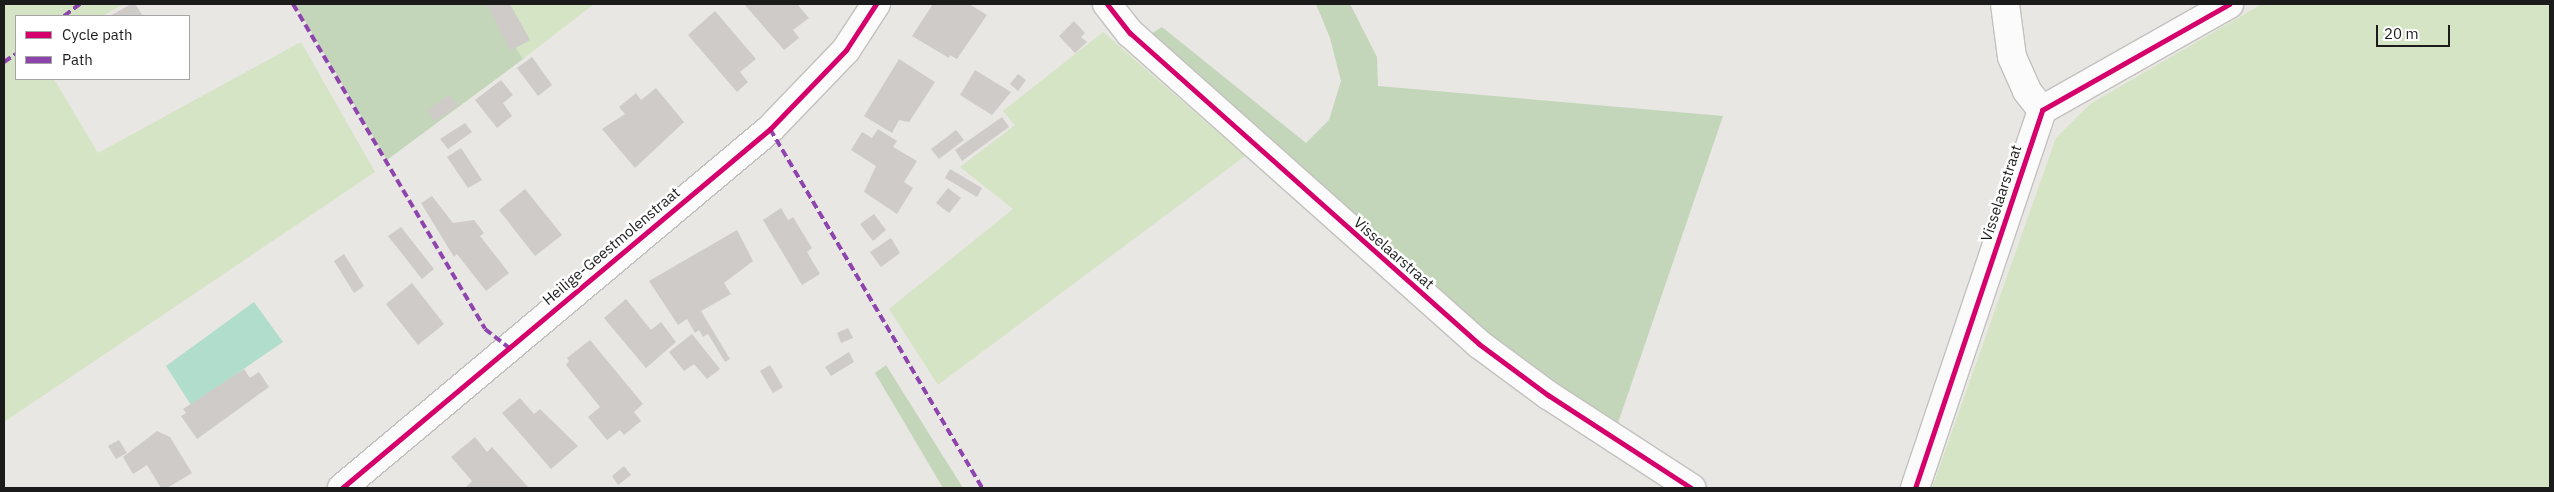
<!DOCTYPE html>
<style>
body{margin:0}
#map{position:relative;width:2554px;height:492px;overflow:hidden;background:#e9e7e3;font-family:"IBM Plex Sans",sans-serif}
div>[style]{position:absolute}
.grass>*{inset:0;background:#d4e4c4}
.forest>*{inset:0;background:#c3d6ba}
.pitch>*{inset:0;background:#b1ddcc}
.building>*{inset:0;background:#cecbc8}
.roads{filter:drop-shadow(1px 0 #c2c1bf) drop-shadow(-1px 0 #c2c1bf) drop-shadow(0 1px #c2c1bf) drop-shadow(0 -1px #c2c1bf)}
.minor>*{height:28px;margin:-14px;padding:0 14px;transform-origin:14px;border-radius:14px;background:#fcfbfb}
.quiet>*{height:4px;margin-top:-2px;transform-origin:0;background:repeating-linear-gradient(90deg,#8e44ad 0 8px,transparent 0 12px)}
.cycleway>*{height:5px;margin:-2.5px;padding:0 2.5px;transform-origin:2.5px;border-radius:2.5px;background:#d6006c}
span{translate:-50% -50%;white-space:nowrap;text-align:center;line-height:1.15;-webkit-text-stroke:5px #fff;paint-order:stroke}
.street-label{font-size:15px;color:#1b1b1b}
.frame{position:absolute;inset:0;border:5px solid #1b1b1b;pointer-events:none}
.legend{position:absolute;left:15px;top:15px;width:175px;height:65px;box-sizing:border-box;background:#fff;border:1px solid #a4a4a4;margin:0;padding:6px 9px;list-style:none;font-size:15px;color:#1b1b1b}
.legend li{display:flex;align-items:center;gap:10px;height:25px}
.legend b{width:25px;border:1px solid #a4a4a4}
.scale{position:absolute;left:2376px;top:25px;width:74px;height:22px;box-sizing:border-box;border:2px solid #1b1b1b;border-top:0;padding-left:6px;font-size:15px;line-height:18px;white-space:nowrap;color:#1b1b1b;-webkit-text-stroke:4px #fff;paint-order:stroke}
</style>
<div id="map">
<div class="grass">
<div style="clip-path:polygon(4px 4px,124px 4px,102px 16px,16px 16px,16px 79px,54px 79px,98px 153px,301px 42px,375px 172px,4px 422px)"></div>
<div style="clip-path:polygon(487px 4px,594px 4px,523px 59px)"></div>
<div style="clip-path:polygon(2262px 4px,2550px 4px,2550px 488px,1932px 488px,2056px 138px,2090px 104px)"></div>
<div style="clip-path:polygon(1103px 32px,1245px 156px,938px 385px,889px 309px,1013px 209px,960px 167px,1015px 125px,1003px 111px)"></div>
</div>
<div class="forest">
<div style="clip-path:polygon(295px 4px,487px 4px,523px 59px,387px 160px)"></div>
<div style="clip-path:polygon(1316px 4px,1350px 4px,1377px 57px,1378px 86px,1723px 116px,1616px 429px,1495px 341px,1146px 37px,1162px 27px,1306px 143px,1329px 120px,1341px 81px,1330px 38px)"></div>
<div style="clip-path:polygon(886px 365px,963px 488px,943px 488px,875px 373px)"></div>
</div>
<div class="pitch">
<div style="clip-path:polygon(254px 302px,283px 342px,191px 405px,166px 366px)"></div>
</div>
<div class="building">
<div style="clip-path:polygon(131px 4px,135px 4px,143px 16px,110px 16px)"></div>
<div style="clip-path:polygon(487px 4px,510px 4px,530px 40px,510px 51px)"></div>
<div style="clip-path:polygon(744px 4px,797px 4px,809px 18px,793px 30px,799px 38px,784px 50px)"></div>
<div style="clip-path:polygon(933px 4px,969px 4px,987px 15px,957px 59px,950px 55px,949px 58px,912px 36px)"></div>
<div style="clip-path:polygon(715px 11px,756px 59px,740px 72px,748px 82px,737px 92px,688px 35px)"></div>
<div style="clip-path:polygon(1074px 21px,1085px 33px,1081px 37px,1087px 42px,1075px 53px,1059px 36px)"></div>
<div style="clip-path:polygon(532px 57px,552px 85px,538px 96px,517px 68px)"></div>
<div style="clip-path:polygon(899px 59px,935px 82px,909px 122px,899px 120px,892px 133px,864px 116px)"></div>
<div style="clip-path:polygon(975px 70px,1011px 92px,992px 115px,960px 95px)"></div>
<div style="clip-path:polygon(1018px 74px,1026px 80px,1018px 91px,1010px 84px)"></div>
<div style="clip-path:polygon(501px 80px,513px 95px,503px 103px,512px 116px,497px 128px,475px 100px)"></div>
<div style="clip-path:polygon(656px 88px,684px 122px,635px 168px,602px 129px,625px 114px,619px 107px,636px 93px,641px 100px)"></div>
<div style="clip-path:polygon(450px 95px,458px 106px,434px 122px,427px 110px)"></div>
<div style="clip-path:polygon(1002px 117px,1009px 127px,962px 161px,955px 150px)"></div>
<div style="clip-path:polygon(465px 123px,472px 132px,448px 149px,440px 139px)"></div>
<div style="clip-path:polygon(878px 129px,897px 141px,893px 147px,917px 161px,904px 182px,913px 188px,897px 214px,864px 192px,876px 166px,851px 150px,862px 132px,872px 138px)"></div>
<div style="clip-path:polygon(956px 130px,964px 140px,939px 159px,931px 149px)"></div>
<div style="clip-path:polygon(461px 148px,482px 180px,468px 188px,447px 157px)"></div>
<div style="clip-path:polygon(950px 169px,982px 188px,977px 197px,945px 178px)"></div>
<div style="clip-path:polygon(948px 188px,961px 198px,949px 213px,936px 203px)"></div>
<div style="clip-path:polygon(525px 189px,562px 235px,535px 256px,499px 210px)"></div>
<div style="clip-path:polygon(432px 196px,453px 223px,474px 220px,484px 233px,480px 236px,509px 273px,486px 291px,457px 254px,454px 257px,421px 203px)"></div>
<div style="clip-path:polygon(781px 208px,788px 220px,793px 217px,812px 248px,807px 252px,820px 274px,802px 285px,763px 220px)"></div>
<div style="clip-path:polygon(874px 214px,886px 230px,873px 241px,860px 224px)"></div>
<div style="clip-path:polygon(401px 227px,434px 269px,422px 279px,388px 236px)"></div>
<div style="clip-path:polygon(737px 230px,753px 261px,724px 283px,731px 294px,701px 311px,730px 359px,725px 362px,708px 334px,703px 337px,699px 330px,695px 333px,687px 319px,678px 325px,649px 281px)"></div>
<div style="clip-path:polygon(891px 238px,900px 253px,881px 267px,870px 252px)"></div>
<div style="clip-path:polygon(344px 254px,364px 286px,354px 293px,334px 261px)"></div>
<div style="clip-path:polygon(412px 283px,444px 324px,418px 345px,386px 304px)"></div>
<div style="clip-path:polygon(626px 299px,651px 330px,661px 322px,676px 342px,646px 368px,604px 318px)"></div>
<div style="clip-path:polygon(848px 328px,853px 338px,841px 343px,837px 333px)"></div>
<div style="clip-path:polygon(692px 334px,720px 369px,707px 379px,694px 364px,684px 371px,669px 352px)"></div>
<div style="clip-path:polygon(590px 340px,643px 404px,634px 412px,641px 421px,624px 435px,620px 430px,607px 440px,588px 417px,600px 407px,566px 365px,569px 361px,567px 358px)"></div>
<div style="clip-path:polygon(849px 352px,854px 362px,831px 376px,825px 367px)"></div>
<div style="clip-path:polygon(770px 365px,783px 387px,773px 393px,760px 371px)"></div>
<div style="clip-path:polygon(244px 369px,250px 378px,259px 372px,269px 387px,197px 439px,181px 416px,186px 413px,183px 409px)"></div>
<div style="clip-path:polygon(520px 398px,534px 414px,540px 409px,578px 446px,551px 469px,502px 413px)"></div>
<div style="clip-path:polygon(157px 431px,170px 437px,192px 473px,167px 488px,161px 488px,147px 465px,133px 474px,123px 457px)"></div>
<div style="clip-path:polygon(475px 437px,487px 452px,492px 447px,529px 488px,465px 488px,472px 481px,451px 457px)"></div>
<div style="clip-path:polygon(119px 440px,127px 453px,116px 459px,108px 446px)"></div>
<div style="clip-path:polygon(624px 466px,631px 475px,618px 485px,612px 476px)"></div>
</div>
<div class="roads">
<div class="minor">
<div style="left:1107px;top:4px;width:37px;rotate:52deg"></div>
<div style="left:1130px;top:33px;width:467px;rotate:41.7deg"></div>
<div style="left:1479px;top:344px;width:86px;rotate:36.5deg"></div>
<div style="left:1548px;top:395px;width:171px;rotate:33deg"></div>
<div style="left:2005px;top:4px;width:53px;rotate:82.5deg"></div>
<div style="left:2012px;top:57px;width:37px;rotate:66deg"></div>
<div style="left:2027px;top:91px;width:24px;rotate:52deg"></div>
<div style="left:342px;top:488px;width:559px;rotate:-39.99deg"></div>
<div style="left:770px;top:129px;width:110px;rotate:-46.1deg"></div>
<div style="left:846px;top:50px;width:55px;rotate:-56.9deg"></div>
<div style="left:1915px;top:488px;width:399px;rotate:-71.4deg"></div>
<div style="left:2042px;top:110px;width:215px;rotate:-29.5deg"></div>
</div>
</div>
<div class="quiet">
<div style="left:293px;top:4px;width:377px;rotate:59.4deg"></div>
<div style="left:485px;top:329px;width:31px;rotate:38deg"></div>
<div style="left:64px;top:16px;width:20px;rotate:-37deg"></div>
<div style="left:4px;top:62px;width:14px;rotate:-34deg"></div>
<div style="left:770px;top:129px;width:417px;rotate:59.4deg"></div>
</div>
<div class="cycleway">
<div style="left:1107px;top:4px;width:37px;rotate:52deg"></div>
<div style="left:1130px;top:33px;width:467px;rotate:41.7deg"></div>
<div style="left:1479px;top:344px;width:86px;rotate:36.5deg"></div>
<div style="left:1548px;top:395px;width:171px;rotate:33deg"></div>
<div style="left:342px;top:488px;width:559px;rotate:-39.99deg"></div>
<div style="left:770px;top:129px;width:110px;rotate:-46.1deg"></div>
<div style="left:846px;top:50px;width:55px;rotate:-56.9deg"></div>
<div style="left:1915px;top:488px;width:399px;rotate:-71.4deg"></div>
<div style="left:2042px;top:110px;width:215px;rotate:-29.5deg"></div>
</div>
<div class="street-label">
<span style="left:2001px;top:193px;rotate:-72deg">Visselaarstraat</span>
<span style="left:611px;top:246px;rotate:-40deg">Heilige-Geestmolenstraat</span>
<span style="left:1394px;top:253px;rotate:41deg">Visselaarstraat</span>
</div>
<div class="frame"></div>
<ul class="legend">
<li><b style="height:6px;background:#d6006c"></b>Cycle path</li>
<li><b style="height:6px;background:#8e44ad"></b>Path</li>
</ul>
<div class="scale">20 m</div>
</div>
